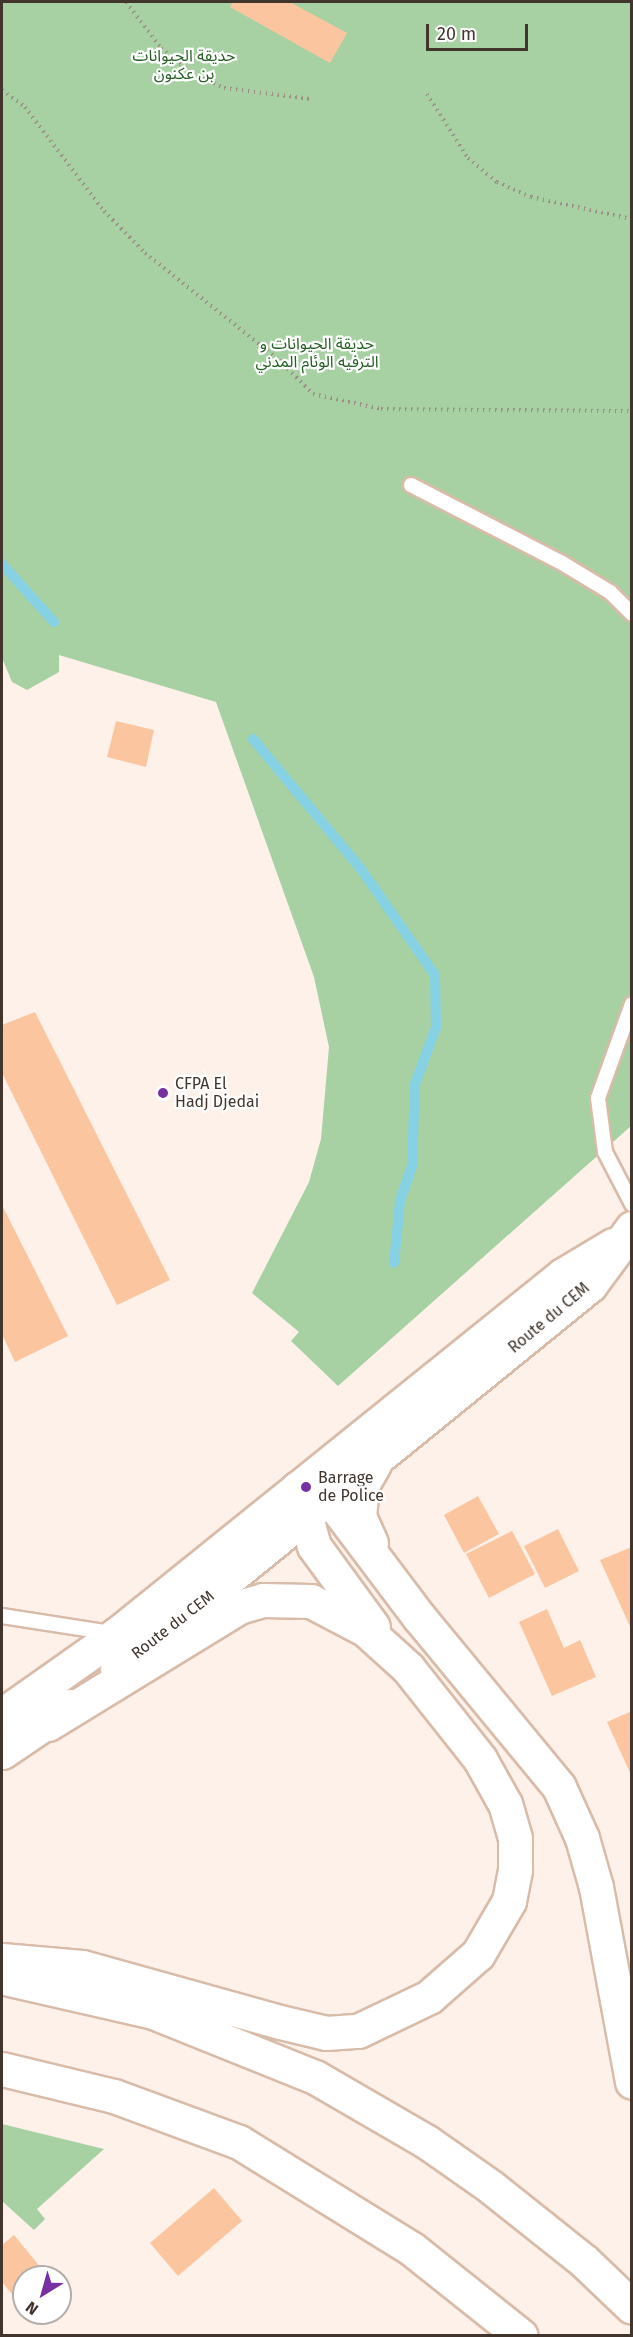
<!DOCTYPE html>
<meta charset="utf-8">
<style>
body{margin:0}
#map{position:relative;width:633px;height:2337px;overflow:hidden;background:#fdf1e9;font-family:"Fira Sans","Noto Sans Arabic",sans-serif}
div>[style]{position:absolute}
.green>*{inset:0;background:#a7d1a3}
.stream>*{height:10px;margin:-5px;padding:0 5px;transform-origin:5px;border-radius:5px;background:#86d2e4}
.building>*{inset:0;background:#fbc5a0}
.path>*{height:4px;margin-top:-2px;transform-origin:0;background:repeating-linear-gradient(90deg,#9b8f88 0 1.5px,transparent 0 6px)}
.roads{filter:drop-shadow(2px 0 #d8bba8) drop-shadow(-2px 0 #d8bba8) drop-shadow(0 2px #d8bba8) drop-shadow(0 -2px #d8bba8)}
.lane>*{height:14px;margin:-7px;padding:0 7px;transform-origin:7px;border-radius:7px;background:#fff}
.secondary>*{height:33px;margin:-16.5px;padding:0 16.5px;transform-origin:16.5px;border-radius:16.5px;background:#fff}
.highway>*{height:33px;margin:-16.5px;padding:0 16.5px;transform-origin:16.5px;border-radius:16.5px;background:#fff}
.dots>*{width:16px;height:16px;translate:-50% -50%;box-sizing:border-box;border:3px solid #fff;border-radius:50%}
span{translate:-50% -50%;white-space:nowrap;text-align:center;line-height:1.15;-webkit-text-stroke:4.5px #fff;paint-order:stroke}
.park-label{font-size:16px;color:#255e23}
.poi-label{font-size:16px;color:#41352e}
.left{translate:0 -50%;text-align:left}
.street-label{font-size:16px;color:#41352e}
.frame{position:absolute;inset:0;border:3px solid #41352e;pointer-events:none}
.north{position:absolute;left:12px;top:2265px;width:60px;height:60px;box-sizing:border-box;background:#fff;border:2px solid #b3aeab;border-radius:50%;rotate:217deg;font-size:16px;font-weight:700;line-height:24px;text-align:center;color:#41352e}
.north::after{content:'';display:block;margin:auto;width:21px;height:27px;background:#782fa1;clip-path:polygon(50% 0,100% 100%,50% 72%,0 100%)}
.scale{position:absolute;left:426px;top:24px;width:102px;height:27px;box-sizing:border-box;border:3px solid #41352e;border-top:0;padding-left:8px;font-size:18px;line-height:21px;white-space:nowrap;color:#41352e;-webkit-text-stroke:4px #fff;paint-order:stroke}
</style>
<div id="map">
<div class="green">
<div style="clip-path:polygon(2px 2px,631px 2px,631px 1126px,338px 1386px,291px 1341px,299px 1332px,252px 1293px,309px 1182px,321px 1139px,329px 1047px,314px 977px,216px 702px,59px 655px,59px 672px,27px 690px,12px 682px,2px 658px)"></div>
<div style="clip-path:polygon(2px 2124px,104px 2149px,37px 2209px,45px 2219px,34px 2230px,2px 2201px)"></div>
</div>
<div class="stream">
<div style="left:2px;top:564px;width:78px;rotate:48.1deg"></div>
<div style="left:253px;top:739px;width:169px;rotate:50.3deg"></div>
<div style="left:361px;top:869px;width:129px;rotate:55.1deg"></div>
<div style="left:435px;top:975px;width:52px;rotate:88.9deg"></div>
<div style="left:436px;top:1027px;width:61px;rotate:110.2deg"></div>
<div style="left:415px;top:1084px;width:82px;rotate:92.1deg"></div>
<div style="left:412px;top:1166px;width:37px;rotate:109deg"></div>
<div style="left:400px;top:1201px;width:62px;rotate:95.5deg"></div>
</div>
<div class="building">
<div style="clip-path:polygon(233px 2px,290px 2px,347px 33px,330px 63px,230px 7px)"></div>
<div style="clip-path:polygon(116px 721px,154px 730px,146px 767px,107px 757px)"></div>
<div style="clip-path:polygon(35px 1012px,170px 1280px,117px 1305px,2px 1073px,2px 1025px)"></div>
<div style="clip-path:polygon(2px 1205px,68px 1336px,15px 1362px,2px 1334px)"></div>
<div style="clip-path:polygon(478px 1496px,499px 1534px,464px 1553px,444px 1515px)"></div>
<div style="clip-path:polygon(558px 1529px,579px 1571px,545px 1588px,524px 1546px)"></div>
<div style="clip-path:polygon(512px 1531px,535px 1574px,489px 1598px,466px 1554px)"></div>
<div style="clip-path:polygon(632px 1547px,632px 1631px,600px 1560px)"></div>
<div style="clip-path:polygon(547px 1609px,564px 1648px,580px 1640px,596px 1677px,552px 1696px,519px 1622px)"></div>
<div style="clip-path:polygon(632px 1711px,632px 1777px,607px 1722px)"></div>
<div style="clip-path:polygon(214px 2188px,242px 2221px,178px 2276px,150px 2243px)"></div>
<div style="clip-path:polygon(14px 2235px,46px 2274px,24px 2277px,24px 2293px,16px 2299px,2px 2282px,2px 2245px)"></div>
</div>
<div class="path">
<div style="left:126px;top:2px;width:58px;rotate:52.7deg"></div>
<div style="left:161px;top:48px;width:40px;rotate:39deg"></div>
<div style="left:192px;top:73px;width:35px;rotate:25deg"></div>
<div style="left:224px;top:88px;width:88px;rotate:7.2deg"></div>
<div style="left:2px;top:90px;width:29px;rotate:36deg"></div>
<div style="left:25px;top:107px;width:131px;rotate:52.8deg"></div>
<div style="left:104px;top:211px;width:59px;rotate:45.7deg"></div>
<div style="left:145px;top:253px;width:171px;rotate:38.6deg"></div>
<div style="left:279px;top:360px;width:48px;rotate:45deg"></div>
<div style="left:313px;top:394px;width:70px;rotate:12.4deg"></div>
<div style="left:381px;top:409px;width:251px;rotate:0.5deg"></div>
<div style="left:427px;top:94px;width:76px;rotate:57.4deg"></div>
<div style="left:468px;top:158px;width:38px;rotate:40deg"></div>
<div style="left:497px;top:182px;width:37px;rotate:24deg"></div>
<div style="left:531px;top:197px;width:103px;rotate:12.3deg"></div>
</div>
<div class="roads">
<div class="lane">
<div style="left:411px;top:485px;width:170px;rotate:27.3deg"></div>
<div style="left:562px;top:563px;width:56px;rotate:31.1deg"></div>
<div style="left:610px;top:592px;width:31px;rotate:45deg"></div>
<div style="left:632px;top:1004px;width:100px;rotate:109.9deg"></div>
<div style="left:598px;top:1098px;width:54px;rotate:82.6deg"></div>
<div style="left:605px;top:1152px;width:59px;rotate:62.6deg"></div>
<div style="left:2px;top:1616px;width:111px;rotate:8.8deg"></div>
</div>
<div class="secondary">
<div style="left:117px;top:1669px;width:609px;rotate:-39.07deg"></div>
<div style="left:590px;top:1285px;width:71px;rotate:-53.6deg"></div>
<div style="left:2px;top:1715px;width:141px;rotate:-35.2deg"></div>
<div style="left:117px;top:1634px;width:573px;rotate:-38.83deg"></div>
<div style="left:563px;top:1275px;width:58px;rotate:-31deg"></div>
<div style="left:2px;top:1752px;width:82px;rotate:-34.1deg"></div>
</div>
<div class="highway">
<div style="left:298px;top:1488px;width:34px;rotate:19deg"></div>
<div style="left:330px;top:1499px;width:148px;rotate:53deg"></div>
<div style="left:419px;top:1617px;width:220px;rotate:50.5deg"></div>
<div style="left:559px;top:1787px;width:56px;rotate:65.7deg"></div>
<div style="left:582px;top:1838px;width:51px;rotate:74.1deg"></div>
<div style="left:596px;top:1887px;width:198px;rotate:79.5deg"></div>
<div style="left:298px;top:1488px;width:60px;rotate:74.6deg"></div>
<div style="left:314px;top:1546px;width:100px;rotate:53.9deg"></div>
<div style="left:371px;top:1543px;width:30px;rotate:-114deg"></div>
<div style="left:359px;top:1516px;width:31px;rotate:-84deg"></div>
<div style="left:362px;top:1485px;width:24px;rotate:-60deg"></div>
<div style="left:2px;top:1960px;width:80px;rotate:5deg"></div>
<div style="left:82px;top:1967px;width:205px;rotate:15.5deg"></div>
<div style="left:280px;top:2022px;width:47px;rotate:13.4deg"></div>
<div style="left:326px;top:2033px;width:32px;rotate:-4deg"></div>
<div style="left:358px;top:2031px;width:79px;rotate:-25.6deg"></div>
<div style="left:429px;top:1997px;width:65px;rotate:-41.3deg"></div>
<div style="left:478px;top:1954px;width:61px;rotate:-59.7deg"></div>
<div style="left:509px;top:1901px;width:32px;rotate:-79deg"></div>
<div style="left:515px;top:1870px;width:32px;rotate:-90deg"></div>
<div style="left:515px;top:1838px;width:35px;rotate:-106deg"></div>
<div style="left:505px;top:1804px;width:51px;rotate:-119.1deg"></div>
<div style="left:480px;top:1759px;width:116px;rotate:-128.4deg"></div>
<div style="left:408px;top:1668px;width:57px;rotate:-137.9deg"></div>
<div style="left:366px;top:1630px;width:62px;rotate:-152.2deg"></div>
<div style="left:311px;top:1601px;width:48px;rotate:-178.8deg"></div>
<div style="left:263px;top:1600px;width:25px;rotate:164deg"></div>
<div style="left:239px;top:1607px;width:224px;rotate:148.5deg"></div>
<div style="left:9px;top:1979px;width:148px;rotate:12.9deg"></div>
<div style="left:153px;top:2012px;width:175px;rotate:21.9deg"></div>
<div style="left:315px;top:2077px;width:129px;rotate:30.1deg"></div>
<div style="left:427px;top:2142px;width:78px;rotate:35.1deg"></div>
<div style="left:491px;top:2187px;width:119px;rotate:38.5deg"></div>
<div style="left:584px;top:2261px;width:66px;rotate:43.8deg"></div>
<div style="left:2px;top:2069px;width:115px;rotate:13.6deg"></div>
<div style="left:114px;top:2096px;width:133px;rotate:20.2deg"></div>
<div style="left:239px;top:2142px;width:203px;rotate:31.7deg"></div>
<div style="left:412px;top:2249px;width:139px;rotate:38.6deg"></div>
</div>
</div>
<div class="dots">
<div style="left:163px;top:1093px;background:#782fa1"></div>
<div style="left:306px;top:1487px;background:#782fa1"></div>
</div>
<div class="park-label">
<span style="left:184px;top:65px">حديقة الحيوانات<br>بن عكنون</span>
<span style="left:317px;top:353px">حديقة الحيوانات و<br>الترفيه الوئام المدني</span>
</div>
<div class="poi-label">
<span class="left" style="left:175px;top:1093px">CFPA El<br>Hadj Djedai</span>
<span class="left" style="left:318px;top:1487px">Barrage<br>de Police</span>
</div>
<div class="street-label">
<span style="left:549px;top:1318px;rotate:-40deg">Route du CEM</span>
<span style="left:173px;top:1625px;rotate:-38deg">Route du CEM</span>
</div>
<div class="frame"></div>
<div class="north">N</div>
<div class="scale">20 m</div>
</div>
